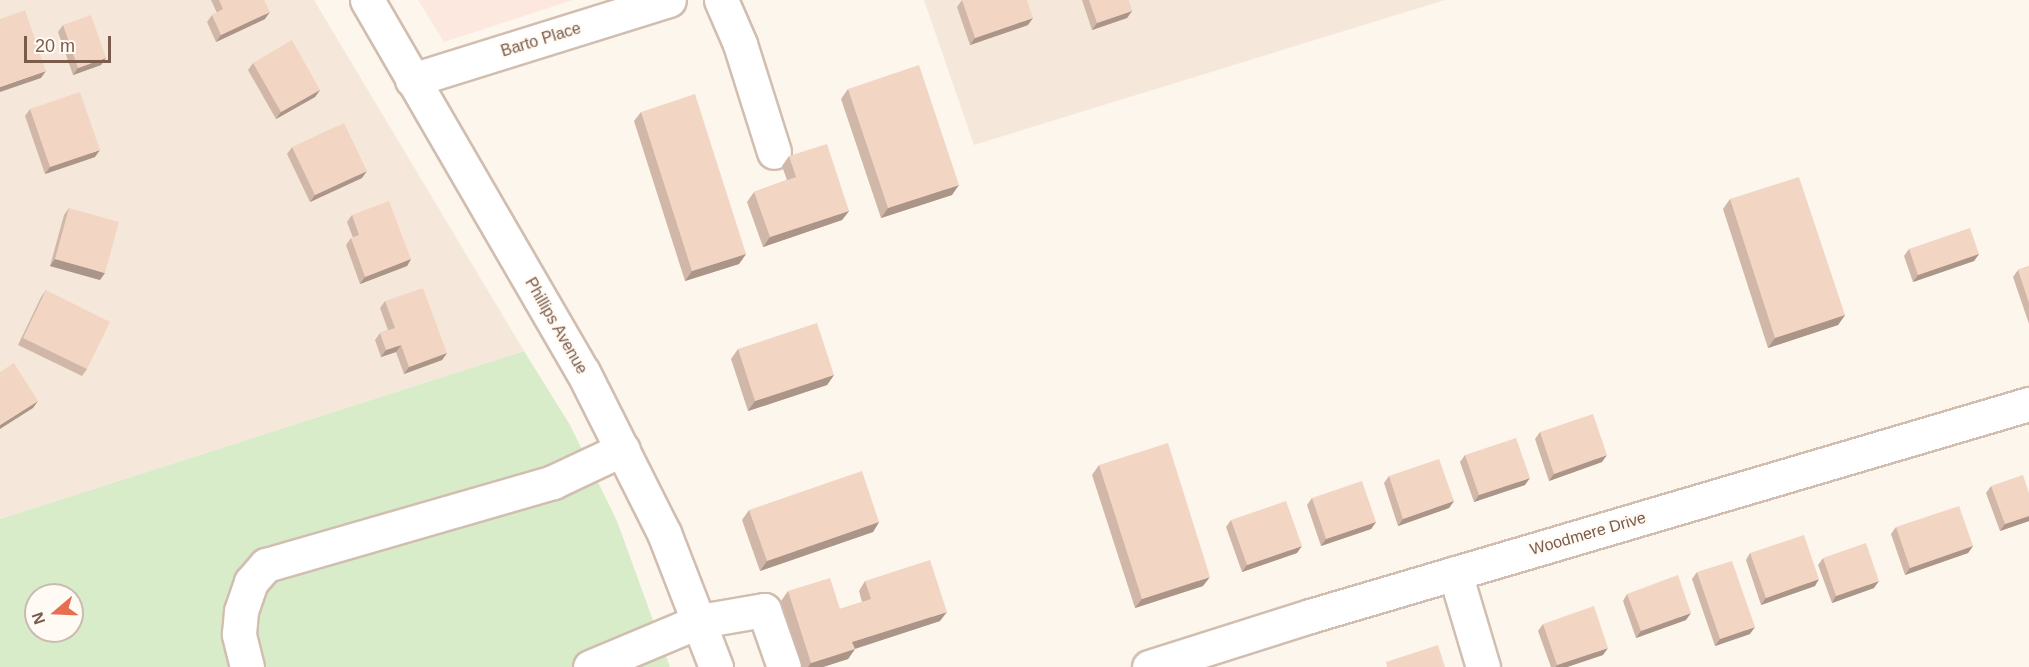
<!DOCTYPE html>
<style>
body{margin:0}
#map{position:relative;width:2029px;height:667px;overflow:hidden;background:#fdf6ec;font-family:Helvetica,sans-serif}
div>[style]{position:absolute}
.residential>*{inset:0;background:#f5e8da}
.commercial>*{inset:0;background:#fde8e0}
.green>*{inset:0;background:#d8ecc9}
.roads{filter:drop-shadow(2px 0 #d1beb0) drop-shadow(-2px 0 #d1beb0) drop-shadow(0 2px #d1beb0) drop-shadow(0 -2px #d1beb0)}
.minor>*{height:33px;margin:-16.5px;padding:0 16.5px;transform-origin:16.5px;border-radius:16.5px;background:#fff}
.wall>*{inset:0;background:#d1b7a8}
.shaded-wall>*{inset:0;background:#aa9588}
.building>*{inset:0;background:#f3d5c3}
span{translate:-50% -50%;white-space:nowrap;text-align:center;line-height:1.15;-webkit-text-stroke:4.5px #fffaf3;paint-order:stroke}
.street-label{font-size:16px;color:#7a5c4d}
.north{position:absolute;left:24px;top:583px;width:60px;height:60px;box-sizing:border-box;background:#fffaf3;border:2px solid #cabbb1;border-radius:50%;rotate:251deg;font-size:16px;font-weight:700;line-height:24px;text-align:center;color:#7a5c4d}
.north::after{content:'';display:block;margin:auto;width:21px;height:27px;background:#e76f51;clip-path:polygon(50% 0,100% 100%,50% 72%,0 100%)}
.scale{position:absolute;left:24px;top:36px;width:87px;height:27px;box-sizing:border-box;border:3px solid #7a5c4d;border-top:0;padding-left:8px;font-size:18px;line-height:21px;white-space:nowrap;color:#7a5c4d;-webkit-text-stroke:4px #fffaf3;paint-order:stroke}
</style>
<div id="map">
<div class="residential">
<div style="clip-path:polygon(0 0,314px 0,524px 351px,0 519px)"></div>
<div style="clip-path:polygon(924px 0,1445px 0,974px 145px)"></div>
</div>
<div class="commercial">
<div style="clip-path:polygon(418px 0,573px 0,444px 42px)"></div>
</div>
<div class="green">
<div style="clip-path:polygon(evenodd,524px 351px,570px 425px,617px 521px,670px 667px,0 667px,0 519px,524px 351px,36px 595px,72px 595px,72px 631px,36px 631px,36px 595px)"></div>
</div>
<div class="roads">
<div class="minor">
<div style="left:367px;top:0;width:430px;rotate:59.9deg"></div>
<div style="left:583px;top:372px;width:180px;rotate:63.3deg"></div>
<div style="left:664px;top:533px;width:144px;rotate:68.8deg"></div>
<div style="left:721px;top:0;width:48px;rotate:66.6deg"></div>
<div style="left:740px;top:44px;width:113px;rotate:72.5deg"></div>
<div style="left:412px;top:80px;width:269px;rotate:-17.3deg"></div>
<div style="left:1455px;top:573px;width:98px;rotate:73.4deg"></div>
<div style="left:247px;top:667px;width:34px;rotate:-104deg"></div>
<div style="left:239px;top:634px;width:23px;rotate:-85deg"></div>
<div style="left:241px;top:611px;width:31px;rotate:-71deg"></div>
<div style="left:251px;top:582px;width:23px;rotate:-49deg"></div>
<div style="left:266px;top:565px;width:299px;rotate:-16.1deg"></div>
<div style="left:553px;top:482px;width:77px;rotate:-25.2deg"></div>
<div style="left:590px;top:667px;width:119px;rotate:-22.7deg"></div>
<div style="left:700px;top:621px;width:65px;rotate:-9.8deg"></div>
<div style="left:764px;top:610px;width:60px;rotate:70.7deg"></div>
<div style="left:1149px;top:667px;width:169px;rotate:-17.6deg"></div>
<div style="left:1310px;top:616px;width:750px;rotate:-16.43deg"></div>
</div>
</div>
<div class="wall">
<div style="clip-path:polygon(211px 0,264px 0,265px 19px,216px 42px,207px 22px,212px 15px,217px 13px)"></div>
<div style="clip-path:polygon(962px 0,1028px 25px,970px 45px,957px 7px)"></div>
<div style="clip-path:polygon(1082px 0,1128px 0,1132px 11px,1127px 18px,1092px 30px)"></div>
<div style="clip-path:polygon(63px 25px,106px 58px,101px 65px,73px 75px,58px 32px)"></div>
<div style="clip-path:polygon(253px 63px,320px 90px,315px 97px,276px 119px,248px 70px)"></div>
<div style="clip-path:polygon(848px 89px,952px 195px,881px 218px,841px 99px)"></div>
<div style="clip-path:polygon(30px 109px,95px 157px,45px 174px,25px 116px)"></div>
<div style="clip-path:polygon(641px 112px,746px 254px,739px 264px,685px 281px,634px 121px)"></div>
<div style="clip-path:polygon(292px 147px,362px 178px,310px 202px,287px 154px)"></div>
<div style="clip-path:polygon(789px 156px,849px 211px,842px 220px,763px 247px,747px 202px,754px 192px,787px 180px,782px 166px)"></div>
<div style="clip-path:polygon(1730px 199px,1845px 315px,1838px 325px,1768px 348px,1723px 209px)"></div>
<div style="clip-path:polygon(69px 208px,100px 280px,50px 266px,64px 215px)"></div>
<div style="clip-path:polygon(352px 215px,411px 259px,407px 266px,360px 284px,346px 245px,351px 238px,353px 238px,347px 222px)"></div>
<div style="clip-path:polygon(1909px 249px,1979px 254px,1974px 261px,1913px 282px,1904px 256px)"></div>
<div style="clip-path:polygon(2029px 266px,2029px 324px,2013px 277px,2018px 270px)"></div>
<div style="clip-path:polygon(46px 290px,87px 369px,82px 376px,18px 345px,41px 297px)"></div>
<div style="clip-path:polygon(385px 301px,447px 353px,442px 360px,404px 374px,396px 352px,381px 357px,375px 340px,380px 333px,388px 330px,380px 308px)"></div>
<div style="clip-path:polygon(738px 349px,834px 375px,827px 385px,748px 411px,731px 359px)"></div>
<div style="clip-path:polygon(1540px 432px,1602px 462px,1549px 481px,1535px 439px)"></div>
<div style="clip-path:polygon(1465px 455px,1525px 485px,1474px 502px,1460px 462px)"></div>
<div style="clip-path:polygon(1099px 465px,1203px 586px,1135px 608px,1092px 475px)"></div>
<div style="clip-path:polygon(1389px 476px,1454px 501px,1449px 508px,1398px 526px,1384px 483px)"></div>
<div style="clip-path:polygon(1991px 486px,2029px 493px,2029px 521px,2000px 531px,1986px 493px)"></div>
<div style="clip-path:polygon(1312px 498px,1376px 522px,1371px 529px,1321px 546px,1307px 505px)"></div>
<div style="clip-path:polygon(749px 510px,879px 522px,873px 532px,760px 571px,742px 520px)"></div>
<div style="clip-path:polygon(1231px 520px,1297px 553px,1242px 572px,1226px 527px)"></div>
<div style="clip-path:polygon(1896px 527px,1973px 546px,1968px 553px,1905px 575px,1891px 534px)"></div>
<div style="clip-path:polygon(1750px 553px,1815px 586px,1761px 605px,1746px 560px)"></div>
<div style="clip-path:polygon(1823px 558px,1874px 588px,1832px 603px,1818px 565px)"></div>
<div style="clip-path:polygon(1697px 572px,1750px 634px,1715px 646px,1692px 579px)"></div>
<div style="clip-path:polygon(865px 581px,940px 621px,855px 649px,848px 659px,823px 667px,802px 667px,781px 601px,788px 591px,840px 609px,862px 602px,859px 591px)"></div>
<div style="clip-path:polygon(1627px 594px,1686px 620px,1636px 638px,1623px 601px)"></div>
<div style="clip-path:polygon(1543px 624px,1603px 655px,1567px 667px,1551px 667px,1538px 631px)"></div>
</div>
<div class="shaded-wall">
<div style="clip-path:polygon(1132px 11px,1127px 18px,1092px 30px,1097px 23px)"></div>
<div style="clip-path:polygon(270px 12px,265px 19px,216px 42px,221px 35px)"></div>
<div style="clip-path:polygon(1033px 18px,1028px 25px,970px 45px,975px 38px)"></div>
<div style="clip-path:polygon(106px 58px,101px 65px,73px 75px,78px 68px)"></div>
<div style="clip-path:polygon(46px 71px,41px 78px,0 92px,0 87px)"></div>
<div style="clip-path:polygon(320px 90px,315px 97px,276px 119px,281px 112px)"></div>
<div style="clip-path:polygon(100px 150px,95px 157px,45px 174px,50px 167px)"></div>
<div style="clip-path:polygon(367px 171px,362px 178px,310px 202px,315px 195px)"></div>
<div style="clip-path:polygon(959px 185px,952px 195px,881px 218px,888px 208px)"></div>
<div style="clip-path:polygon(849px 211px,842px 220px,763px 247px,770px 237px)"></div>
<div style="clip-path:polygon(746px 254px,739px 264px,685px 281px,692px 271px)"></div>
<div style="clip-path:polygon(1979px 254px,1974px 261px,1913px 282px,1918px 275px)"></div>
<div style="clip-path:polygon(55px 259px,105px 273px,100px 280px,50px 266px)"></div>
<div style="clip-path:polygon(411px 259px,407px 266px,360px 284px,365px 277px)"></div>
<div style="clip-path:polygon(1845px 315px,1838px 325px,1768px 348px,1775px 338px)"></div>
<div style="clip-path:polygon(401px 345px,396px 352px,381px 357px,386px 350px)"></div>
<div style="clip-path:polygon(447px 353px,442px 360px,404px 374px,409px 367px)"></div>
<div style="clip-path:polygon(834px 375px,827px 385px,748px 411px,755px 401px)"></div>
<div style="clip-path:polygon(38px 401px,33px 408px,0 429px,0 425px)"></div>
<div style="clip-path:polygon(1607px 455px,1602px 462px,1549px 481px,1554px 474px)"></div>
<div style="clip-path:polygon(1530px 478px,1525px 485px,1474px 502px,1479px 495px)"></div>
<div style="clip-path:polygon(1454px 501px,1449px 508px,1398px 526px,1403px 519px)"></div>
<div style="clip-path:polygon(2029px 516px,2029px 521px,2000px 531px,2005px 524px)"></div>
<div style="clip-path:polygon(879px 522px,873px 532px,760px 571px,767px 561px)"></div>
<div style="clip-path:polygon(1376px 522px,1371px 529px,1321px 546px,1326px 539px)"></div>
<div style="clip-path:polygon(1302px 546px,1297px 553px,1242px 572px,1247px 565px)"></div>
<div style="clip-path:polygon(1973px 546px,1968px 553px,1905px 575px,1910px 568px)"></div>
<div style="clip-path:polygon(1210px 577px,1203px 586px,1135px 608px,1142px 599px)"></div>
<div style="clip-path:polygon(1819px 579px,1815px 586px,1761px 605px,1766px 598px)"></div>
<div style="clip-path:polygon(1879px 581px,1874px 588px,1832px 603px,1836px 596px)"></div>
<div style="clip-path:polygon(947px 612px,940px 621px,845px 652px,852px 642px)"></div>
<div style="clip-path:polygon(1691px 613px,1686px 620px,1636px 638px,1641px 631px)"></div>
<div style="clip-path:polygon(1755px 627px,1750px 634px,1715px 646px,1720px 639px)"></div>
<div style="clip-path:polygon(1608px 648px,1603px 655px,1567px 667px,1556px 667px,1557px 665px)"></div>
<div style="clip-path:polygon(855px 649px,848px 659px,823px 667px,808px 667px,811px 663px)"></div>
</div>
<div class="building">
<div style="clip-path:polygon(219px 0,264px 0,270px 12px,221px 35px,212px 15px,223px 9px)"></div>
<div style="clip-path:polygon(962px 0,1027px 0,1033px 18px,975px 38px)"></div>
<div style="clip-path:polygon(1089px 0,1128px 0,1132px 11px,1097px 23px)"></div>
<div style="clip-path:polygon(25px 10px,46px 71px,0 87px,0 19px)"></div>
<div style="clip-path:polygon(91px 15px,106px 58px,78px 68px,63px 25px)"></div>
<div style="clip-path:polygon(292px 40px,320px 90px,281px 112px,253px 63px)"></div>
<div style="clip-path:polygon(919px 65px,959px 185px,888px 208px,848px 89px)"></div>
<div style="clip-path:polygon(80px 92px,100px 150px,50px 167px,30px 109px)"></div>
<div style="clip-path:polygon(695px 94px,746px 254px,692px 271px,641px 112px)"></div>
<div style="clip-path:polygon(344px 123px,367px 171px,315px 195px,292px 147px)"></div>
<div style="clip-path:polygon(827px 144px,849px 211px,770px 237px,754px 192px,796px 177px,789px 156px)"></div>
<div style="clip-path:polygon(1799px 177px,1845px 315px,1775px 338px,1730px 199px)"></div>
<div style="clip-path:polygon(389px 201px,411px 259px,365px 277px,351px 238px,359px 235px,352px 215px)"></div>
<div style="clip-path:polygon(69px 208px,119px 222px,105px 273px,55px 259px)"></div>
<div style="clip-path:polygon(1970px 228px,1979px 254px,1918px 275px,1909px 249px)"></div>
<div style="clip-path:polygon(2029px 266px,2029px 303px,2018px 270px)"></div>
<div style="clip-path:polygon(423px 288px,447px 353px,409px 367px,401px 345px,386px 350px,380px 333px,395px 328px,385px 301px)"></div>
<div style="clip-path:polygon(46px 290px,110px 322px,87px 369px,23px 338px)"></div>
<div style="clip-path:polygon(817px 323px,834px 375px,755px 401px,738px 349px)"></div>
<div style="clip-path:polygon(14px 363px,38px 401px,0 425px,0 372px)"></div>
<div style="clip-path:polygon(1593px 414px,1607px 455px,1554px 474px,1540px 432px)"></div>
<div style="clip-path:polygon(1516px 438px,1530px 478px,1479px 495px,1465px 455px)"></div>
<div style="clip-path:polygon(1168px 443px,1210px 577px,1142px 599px,1099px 465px)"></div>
<div style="clip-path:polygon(1439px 459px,1454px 501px,1403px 519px,1389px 476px)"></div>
<div style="clip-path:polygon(862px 471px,879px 522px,767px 561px,749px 510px)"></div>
<div style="clip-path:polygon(2023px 475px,2029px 493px,2029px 516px,2005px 524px,1991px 486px)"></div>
<div style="clip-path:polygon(1362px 481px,1376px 522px,1326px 539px,1312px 498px)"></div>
<div style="clip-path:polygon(1286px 501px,1302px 546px,1247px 565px,1231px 520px)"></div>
<div style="clip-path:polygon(1959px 506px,1973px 546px,1910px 568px,1896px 527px)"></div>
<div style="clip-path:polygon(1804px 535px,1819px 579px,1766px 598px,1750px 553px)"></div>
<div style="clip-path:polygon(1866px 543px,1879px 581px,1836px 596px,1823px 558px)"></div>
<div style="clip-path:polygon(930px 560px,947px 612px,852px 642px,855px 649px,811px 663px,788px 591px,830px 578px,840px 609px,871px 599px,865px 581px)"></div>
<div style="clip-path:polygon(1732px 561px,1755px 627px,1720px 639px,1697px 572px)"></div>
<div style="clip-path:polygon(1678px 575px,1691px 613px,1641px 631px,1627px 594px)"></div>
<div style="clip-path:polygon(1594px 606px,1608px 648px,1557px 665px,1543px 624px)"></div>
<div style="clip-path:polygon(1438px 645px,1445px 667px,1387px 667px,1386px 662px)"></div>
</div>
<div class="street-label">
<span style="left:541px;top:40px;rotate:-17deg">Barto Place</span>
<span style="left:556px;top:326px;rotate:60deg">Phillips Avenue</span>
<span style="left:1588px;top:534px;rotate:-16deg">Woodmere Drive</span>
</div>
<div class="north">N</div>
<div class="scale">20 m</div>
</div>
